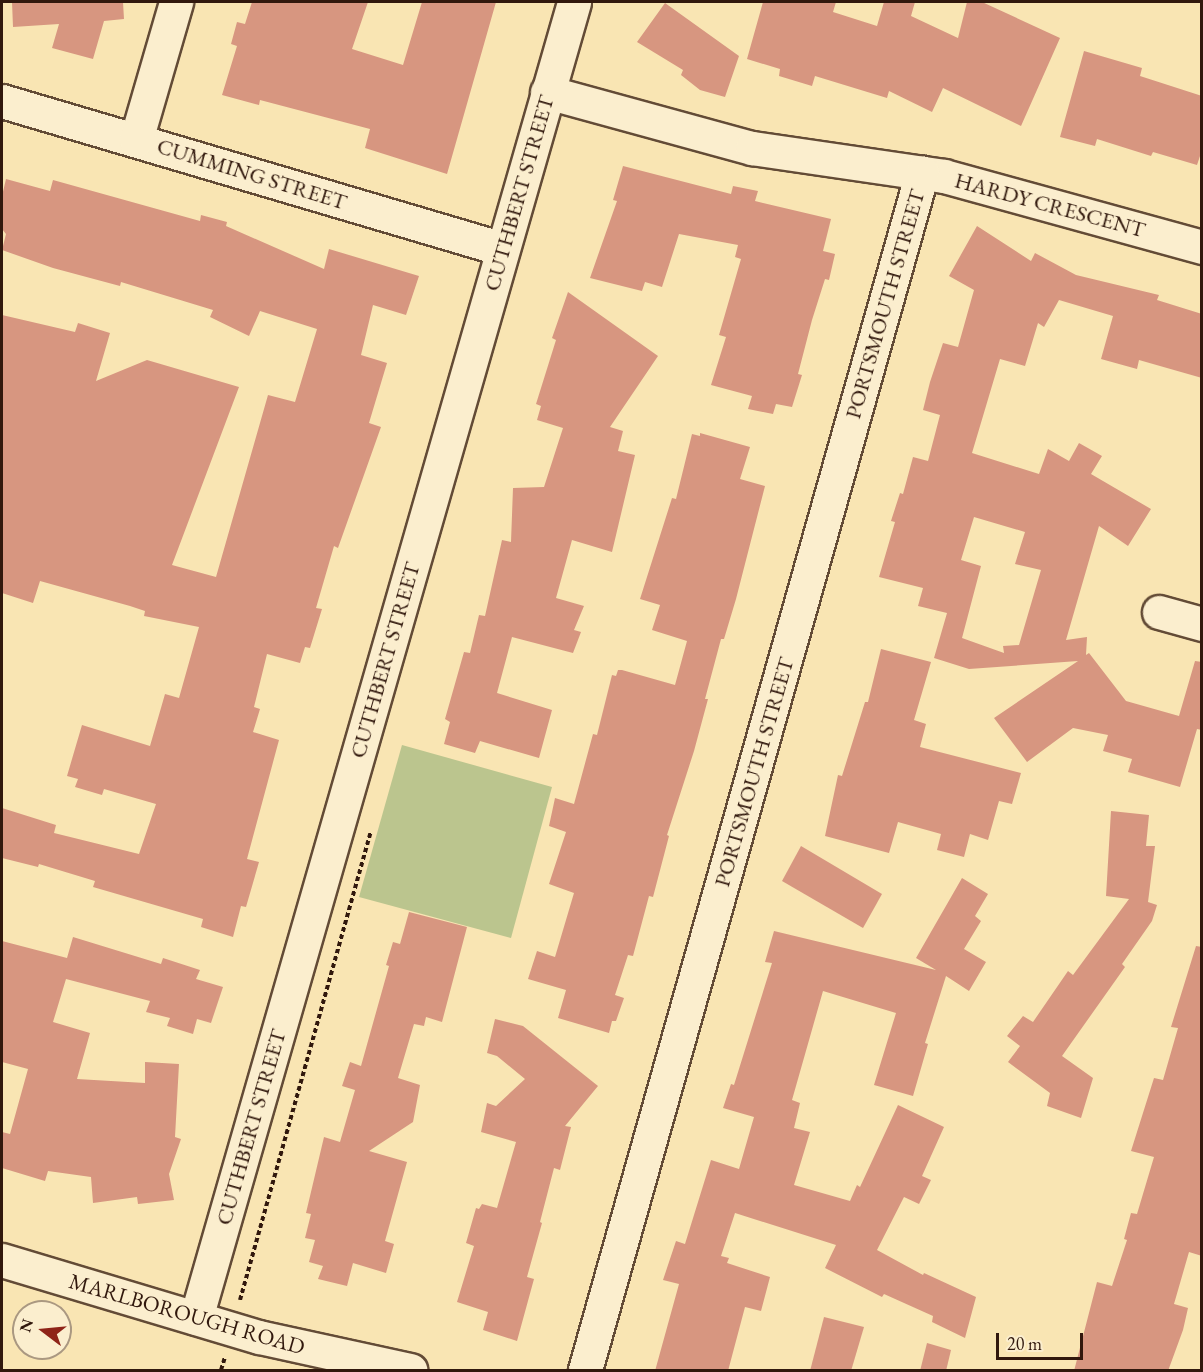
<!DOCTYPE html>
<style>
body{margin:0}
#map{position:relative;width:1203px;height:1372px;overflow:hidden;background:#f9e5b3;font-family:"EB Garamond",serif}
div>[style]{position:absolute}
.green>*{inset:0;background:#bbc58e}
.building>*{inset:0;background:#d79680}
.path>*{height:4px;margin-top:-2px;transform-origin:0;background:repeating-linear-gradient(90deg,#31180d 0 4.5px,transparent 0 7.5px)}
.roads{filter:drop-shadow(2px 0 #634b36) drop-shadow(-2px 0 #634b36) drop-shadow(0 2px #634b36) drop-shadow(0 -2px #634b36)}
.minor>*{height:33px;margin:-16.5px;padding:0 16.5px;transform-origin:16.5px;border-radius:16.5px;background:#fbeece}
span{translate:-50% -50%;white-space:nowrap;text-align:center;line-height:1.15;-webkit-text-stroke:4.5px #fbeece;paint-order:stroke}
.street-label{font-size:22px;color:#31180d}
.frame{position:absolute;inset:0;border:3px solid #31180d;pointer-events:none}
.north{position:absolute;left:12px;top:1300px;width:60px;height:60px;box-sizing:border-box;background:#fbeece;border:2px solid #aa9881;border-radius:50%;rotate:286deg;font-size:16px;font-weight:700;line-height:24px;text-align:center;color:#31180d}
.north::after{content:'';display:block;margin:auto;width:21px;height:27px;background:#8f2418;clip-path:polygon(50% 0,100% 100%,50% 72%,0 100%)}
.scale{position:absolute;left:996px;top:1333px;width:87px;height:27px;box-sizing:border-box;border:3px solid #31180d;border-top:0;padding-left:8px;font-size:18px;line-height:21px;white-space:nowrap;color:#31180d;-webkit-text-stroke:4px #fbeece;paint-order:stroke}
</style>
<div id="map">
<div class="green">
<div style="clip-path:polygon(402px 745px,552px 787px,511px 938px,359px 897px)"></div>
</div>
<div class="building">
<div style="clip-path:polygon(12px 2px,123px 2px,124px 19px,104px 21px,93px 59px,52px 48px,59px 24px,13px 27px)"></div>
<div style="clip-path:polygon(252px 2px,368px 2px,352px 49px,403px 65px,422px 2px,496px 2px,447px 174px,365px 148px,370px 129px,260px 100px,259px 105px,222px 95px,237px 46px,231px 44px,237px 22px,245px 24px)"></div>
<div style="clip-path:polygon(763px 2px,836px 2px,833px 12px,877px 26px,884px 2px,915px 2px,911px 16px,958px 38px,967px 2px,982px 2px,1060px 38px,1021px 126px,943px 88px,932px 112px,889px 91px,887px 98px,815px 76px,812px 86px,779px 76px,780px 69px,747px 59px)"></div>
<div style="clip-path:polygon(665px 3px,739px 56px,725px 97px,700px 90px,681px 75px,683px 70px,637px 42px)"></div>
<div style="clip-path:polygon(1084px 51px,1142px 68px,1140px 76px,1202px 96px,1202px 150px,1197px 165px,1153px 152px,1151px 156px,1097px 139px,1095px 146px,1060px 137px)"></div>
<div style="clip-path:polygon(623px 166px,731px 194px,733px 186px,758px 191px,755px 201px,831px 219px,823px 251px,835px 254px,829px 280px,825px 279px,812px 320px,798px 374px,802px 375px,792px 407px,776px 404px,773px 414px,748px 409px,752px 396px,711px 385px,726px 337px,719px 335px,741px 259px,735px 257px,738px 245px,679px 234px,662px 287px,645px 282px,642px 291px,590px 278px,617px 201px,613px 200px)"></div>
<div style="clip-path:polygon(6px 179px,50px 191px,53px 180px,200px 221px,201px 215px,227px 222px,226px 226px,324px 269px,329px 249px,419px 276px,406px 315px,373px 305px,361px 355px,387px 363px,369px 423px,381px 427px,338px 548px,334px 546px,316px 608px,322px 609px,310px 648px,305px 647px,300px 663px,267px 654px,254px 707px,260px 709px,253px 732px,279px 740px,247px 859px,259px 862px,246px 907px,241px 906px,233px 937px,201px 927px,203px 919px,93px 887px,95px 881px,39px 864px,38px 867px,2px 858px,2px 808px,56px 825px,54px 833px,139px 854px,156px 804px,104px 789px,102px 795px,75px 787px,78px 779px,67px 776px,82px 725px,150px 746px,165px 694px,179px 698px,199px 627px,144px 616px,145px 611px,130px 606px,40px 581px,33px 603px,2px 593px,2px 315px,75px 332px,78px 323px,110px 333px,96px 381px,147px 360px,239px 387px,172px 565px,216px 577px,268px 395px,295px 402px,317px 329px,260px 311px,249px 336px,210px 317px,213px 310px,121px 282px,120px 286px,53px 268px,2px 250px,6px 234px,2px 229px,2px 196px)"></div>
<div style="clip-path:polygon(evenodd,977px 226px,1031px 261px,1035px 253px,1076px 275px,1159px 295px,1157px 300px,1202px 314px,1202px 378px,1139px 360px,1137px 369px,1101px 359px,1113px 316px,1059px 300px,1044px 327px,1038px 323px,1025px 366px,1000px 359px,972px 453px,1039px 474px,1048px 449px,1069px 461px,1079px 443px,1102px 456px,1091px 474px,1151px 509px,1128px 546px,1099px 526px,1066px 640px,1087px 637px,1086px 655px,1089px 653px,1126px 701px,1179px 716px,1195px 661px,1202px 662px,1202px 730px,1197px 729px,1180px 787px,1128px 772px,1132px 759px,1103px 751px,1108px 735px,1073px 728px,1027px 762px,994px 718px,1078px 661px,969px 669px,934px 658px,947px 613px,918px 606px,923px 588px,879px 577px,895px 522px,891px 521px,900px 493px,903px 494px,913px 457px,928px 461px,940px 415px,923px 410px,930px 382px,943px 343px,958px 347px,974px 290px,949px 276px,977px 226px,974px 517px,1025px 532px,1015px 564px,1041px 570px,1019px 645px,1003px 646px,1004px 653px,962px 638px,981px 566px,961px 560px,974px 517px)"></div>
<div style="clip-path:polygon(568px 292px,658px 356px,610px 427px,623px 431px,618px 451px,635px 455px,612px 552px,572px 540px,556px 598px,584px 606px,574px 630px,581px 632px,573px 653px,512px 637px,497px 693px,552px 710px,539px 758px,480px 741px,475px 753px,444px 744px,450px 722px,445px 719px,464px 652px,470px 653px,479px 615px,485px 616px,502px 540px,511px 542px,513px 488px,544px 487px,563px 428px,537px 420px,541px 406px,536px 404px,556px 340px,552px 338px)"></div>
<div style="clip-path:polygon(700px 433px,750px 447px,740px 479px,765px 486px,736px 599px,724px 639px,721px 639px,705px 699px,708px 699px,694px 751px,667px 835px,669px 836px,653px 897px,649px 896px,633px 956px,628px 955px,615px 995px,624px 998px,616px 1021px,612px 1021px,609px 1033px,558px 1018px,566px 990px,528px 979px,537px 951px,555px 957px,574px 893px,549px 884px,566px 832px,549px 826px,555px 798px,574px 804px,593px 734px,597px 735px,612px 675px,616px 676px,618px 670px,622px 670px,675px 685px,687px 641px,652px 630px,660px 605px,640px 599px,672px 498px,676px 499px,692px 434px,700px 436px)"></div>
<div style="clip-path:polygon(881px 649px,931px 662px,914px 720px,926px 724px,920px 747px,1021px 773px,1012px 804px,999px 801px,988px 840px,970px 834px,964px 857px,937px 850px,941px 834px,898px 822px,889px 853px,825px 836px,838px 775px,842px 776px,865px 702px,868px 702px)"></div>
<div style="clip-path:polygon(1111px 811px,1149px 815px,1146px 846px,1155px 846px,1148px 902px,1157px 905px,1152px 921px,1122px 964px,1125px 967px,1062px 1056px,1093px 1078px,1081px 1118px,1047px 1106px,1050px 1093px,1008px 1062px,1020px 1046px,1007px 1036px,1023px 1016px,1033px 1022px,1068px 971px,1073px 975px,1129px 899px,1106px 896px)"></div>
<div style="clip-path:polygon(801px 846px,882px 894px,863px 928px,782px 881px)"></div>
<div style="clip-path:polygon(962px 878px,988px 894px,975px 916px,981px 921px,964px 949px,986px 962px,969px 991px,946px 976px,925px 1043px,928px 1044px,913px 1096px,874px 1085px,896px 1013px,823px 991px,792px 1100px,800px 1103px,794px 1128px,810px 1132px,794px 1185px,850px 1201px,857px 1185px,860px 1187px,898px 1105px,944px 1127px,922px 1176px,931px 1180px,919px 1204px,904px 1197px,877px 1250px,923px 1275px,924px 1273px,976px 1297px,965px 1338px,932px 1322px,933px 1316px,884px 1294px,882px 1297px,825px 1268px,836px 1245px,735px 1213px,721px 1256px,729px 1258px,727px 1263px,770px 1277px,761px 1311px,745px 1307px,728px 1371px,655px 1371px,679px 1284px,663px 1280px,676px 1241px,685px 1244px,711px 1160px,739px 1169px,754px 1117px,723px 1108px,731px 1084px,734px 1085px,772px 963px,765px 962px,774px 931px,936px 970px,916px 958px)"></div>
<div style="clip-path:polygon(409px 912px,467px 927px,442px 1022px,426px 1017px,424px 1026px,414px 1024px,398px 1078px,420px 1085px,413px 1122px,369px 1151px,407px 1162px,385px 1241px,394px 1244px,386px 1273px,353px 1263px,347px 1286px,318px 1279px,323px 1266px,309px 1262px,315px 1240px,305px 1238px,311px 1214px,306px 1213px,324px 1137px,340px 1142px,355px 1090px,342px 1086px,350px 1062px,361px 1066px,389px 966px,386px 965px,393px 942px,400px 944px)"></div>
<div style="clip-path:polygon(73px 937px,161px 964px,163px 958px,200px 970px,196px 979px,223px 987px,211px 1023px,197px 1019px,193px 1034px,167px 1026px,170px 1018px,146px 1012px,150px 1001px,66px 979px,53px 1022px,90px 1033px,77px 1079px,145px 1083px,145px 1062px,179px 1064px,175px 1137px,181px 1139px,169px 1174px,174px 1200px,138px 1204px,137px 1197px,93px 1203px,91px 1177px,48px 1171px,45px 1181px,2px 1168px,2px 1132px,10px 1134px,28px 1069px,2px 1062px,2px 941px,67px 958px)"></div>
<div style="clip-path:polygon(1196px 946px,1202px 947px,1202px 1256px,1189px 1252px,1174px 1304px,1188px 1308px,1183px 1330px,1168px 1371px,1074px 1371px,1097px 1282px,1112px 1286px,1127px 1240px,1124px 1239px,1131px 1213px,1137px 1214px,1154px 1157px,1131px 1151px,1154px 1078px,1163px 1080px,1178px 1028px,1171px 1027px)"></div>
<div style="clip-path:polygon(495px 1019px,523px 1026px,598px 1086px,565px 1126px,571px 1127px,560px 1170px,554px 1168px,540px 1222px,542px 1223px,527px 1277px,534px 1279px,517px 1341px,483px 1330px,488px 1312px,457px 1302px,474px 1246px,466px 1243px,476px 1208px,479px 1209px,482px 1204px,497px 1208px,516px 1142px,481px 1132px,487px 1103px,496px 1106px,525px 1079px,497px 1056px,487px 1053px)"></div>
<div style="clip-path:polygon(824px 1317px,864px 1327px,851px 1371px,810px 1371px)"></div>
<div style="clip-path:polygon(927px 1343px,951px 1350px,946px 1371px,920px 1371px)"></div>
</div>
<div class="path">
<div style="left:240px;top:1300px;width:487px;rotate:-74.4deg"></div>
<div style="left:221px;top:1370px;width:14px;rotate:-73deg"></div>
</div>
<div class="roads">
<div class="minor">
<div style="left:547px;top:92px;width:213px;rotate:15.3deg"></div>
<div style="left:752px;top:148px;width:194px;rotate:8.3deg"></div>
<div style="left:944px;top:176px;width:268px;rotate:15.4deg"></div>
<div style="left:2px;top:101px;width:522px;rotate:16.46deg"></div>
<div style="left:136px;top:140px;width:144px;rotate:-73.8deg"></div>
<div style="left:1159px;top:612px;width:45px;rotate:15.6deg"></div>
<div style="left:2px;top:1260px;width:268px;rotate:16.7deg"></div>
<div style="left:259px;top:1337px;width:155px;rotate:12.3deg"></div>
<div style="left:196px;top:1318px;width:1369px;rotate:-73.97deg"></div>
<div style="left:585px;top:1370px;width:1244px;rotate:-74.28deg"></div>
</div>
</div>
<div class="street-label">
<span style="left:252px;top:174px;rotate:17deg">CUMMING STREET</span>
<span style="left:519px;top:193px;rotate:-74deg">CUTHBERT STREET</span>
<span style="left:1050px;top:205px;rotate:15deg">HARDY CRESCENT</span>
<span style="left:885px;top:304px;rotate:-74deg">PORTSMOUTH STREET</span>
<span style="left:385px;top:660px;rotate:-74deg">CUTHBERT STREET</span>
<span style="left:754px;top:772px;rotate:-74deg">PORTSMOUTH STREET</span>
<span style="left:251px;top:1127px;rotate:-74deg">CUTHBERT STREET</span>
<span style="left:187px;top:1314px;rotate:16deg">MARLBOROUGH ROAD</span>
</div>
<div class="frame"></div>
<div class="north">N</div>
<div class="scale">20 m</div>
</div>
